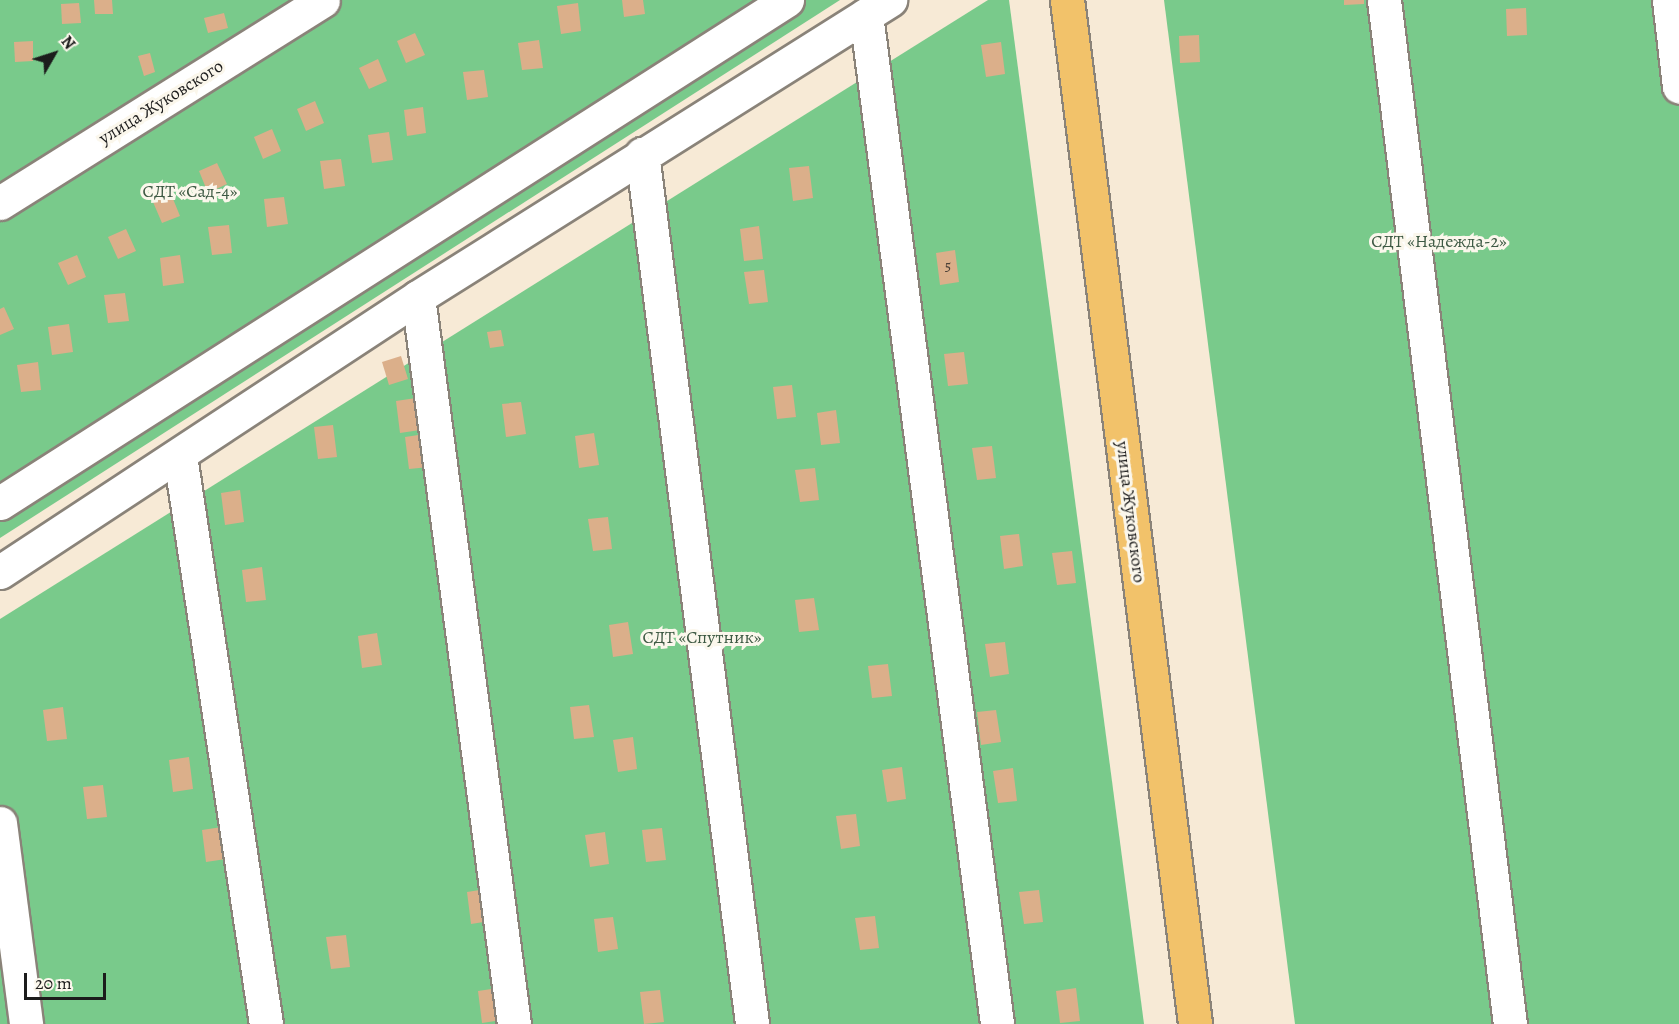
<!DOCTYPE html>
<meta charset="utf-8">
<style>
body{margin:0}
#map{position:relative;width:1679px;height:1024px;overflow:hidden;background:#f7ead6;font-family:Alegreya,serif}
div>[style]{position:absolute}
.green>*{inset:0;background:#79ca8b}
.building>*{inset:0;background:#dbaf8a}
.roads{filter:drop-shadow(2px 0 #8a8379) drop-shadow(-2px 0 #8a8379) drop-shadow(0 2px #8a8379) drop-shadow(0 -2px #8a8379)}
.minor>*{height:33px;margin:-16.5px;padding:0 16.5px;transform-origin:16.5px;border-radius:16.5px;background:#fff}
.major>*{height:33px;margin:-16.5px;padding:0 16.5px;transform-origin:16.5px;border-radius:16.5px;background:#f2c26a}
span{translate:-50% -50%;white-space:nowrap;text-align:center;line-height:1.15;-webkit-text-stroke:6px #fbf7ec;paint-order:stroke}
.number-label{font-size:15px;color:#4c4138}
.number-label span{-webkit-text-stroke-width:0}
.street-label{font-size:18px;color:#1c1c1c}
.park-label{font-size:18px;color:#3d5943}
.north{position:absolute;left:24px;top:24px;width:60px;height:60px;-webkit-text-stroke:4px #fbf7ec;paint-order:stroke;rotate:51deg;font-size:16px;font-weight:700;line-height:24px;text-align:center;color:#1c1c1c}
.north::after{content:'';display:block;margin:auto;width:21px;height:27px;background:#1c1c1c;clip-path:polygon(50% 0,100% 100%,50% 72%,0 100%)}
.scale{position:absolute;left:24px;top:973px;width:82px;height:27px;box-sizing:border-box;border:3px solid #1c1c1c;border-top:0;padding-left:8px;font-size:18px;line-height:21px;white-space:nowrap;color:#1c1c1c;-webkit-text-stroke:4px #fbf7ec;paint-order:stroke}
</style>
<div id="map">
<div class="green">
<div style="clip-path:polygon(0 0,840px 0,0 538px)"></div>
<div style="clip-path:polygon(988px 0,1009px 0,1144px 1024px,0 1024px,0 619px)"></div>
<div style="clip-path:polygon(1164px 0,1679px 0,1679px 1024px,1295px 1024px)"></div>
</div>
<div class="building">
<div style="clip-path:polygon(94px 0,112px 0,113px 14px,95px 14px)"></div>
<div style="clip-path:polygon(622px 0,643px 0,645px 14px,624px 17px)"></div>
<div style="clip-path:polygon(1344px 0,1364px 0,1364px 4px,1344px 5px)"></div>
<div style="clip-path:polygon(79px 3px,81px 23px,62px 24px,61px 4px)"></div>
<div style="clip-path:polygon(578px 3px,581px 31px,561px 34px,557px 6px)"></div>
<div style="clip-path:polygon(1526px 8px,1527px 35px,1507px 36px,1506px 9px)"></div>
<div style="clip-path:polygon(224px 13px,228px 28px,208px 33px,204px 18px)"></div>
<div style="clip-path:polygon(415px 33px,425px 55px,406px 63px,397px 41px)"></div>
<div style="clip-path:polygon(1199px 35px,1200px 62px,1180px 63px,1179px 36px)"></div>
<div style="clip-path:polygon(539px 40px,543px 68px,522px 70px,518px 43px)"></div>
<div style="clip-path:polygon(33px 41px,33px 61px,15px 62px,14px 42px)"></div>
<div style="clip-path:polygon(1001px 42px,1005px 74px,986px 77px,981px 45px)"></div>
<div style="clip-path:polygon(150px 53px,155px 72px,144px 76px,138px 56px)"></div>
<div style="clip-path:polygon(378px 59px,387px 81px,369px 89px,359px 68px)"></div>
<div style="clip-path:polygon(484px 70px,488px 97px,467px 100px,463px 72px)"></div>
<div style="clip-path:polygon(315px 101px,324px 123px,306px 131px,297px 109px)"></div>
<div style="clip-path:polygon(423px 107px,426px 133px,407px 136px,404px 110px)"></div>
<div style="clip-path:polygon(272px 129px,281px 151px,263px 159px,254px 137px)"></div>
<div style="clip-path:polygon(389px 132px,393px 160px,372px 163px,368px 135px)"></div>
<div style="clip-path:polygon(341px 159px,345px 186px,324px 189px,320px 161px)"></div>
<div style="clip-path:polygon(217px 163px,227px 184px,208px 193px,199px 171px)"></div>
<div style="clip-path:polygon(809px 166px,813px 198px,793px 201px,789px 168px)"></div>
<div style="clip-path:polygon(171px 194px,180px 216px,162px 223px,153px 202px)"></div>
<div style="clip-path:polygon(284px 197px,288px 224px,267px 227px,264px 199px)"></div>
<div style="clip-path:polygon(229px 225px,232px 253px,212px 255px,208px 227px)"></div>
<div style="clip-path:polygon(759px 226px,763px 259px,744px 261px,740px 229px)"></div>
<div style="clip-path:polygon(126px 229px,136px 251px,118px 259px,108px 237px)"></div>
<div style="clip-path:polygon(955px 250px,959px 282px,940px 285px,936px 253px)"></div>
<div style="clip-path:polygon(77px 255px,86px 277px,68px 285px,58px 263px)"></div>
<div style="clip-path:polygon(180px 255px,184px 283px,163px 286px,160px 258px)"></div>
<div style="clip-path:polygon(764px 270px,768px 302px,749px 304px,744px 272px)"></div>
<div style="clip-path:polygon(125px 293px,129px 321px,108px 323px,104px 295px)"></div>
<div style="clip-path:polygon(4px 307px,14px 329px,0 335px,0 309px)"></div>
<div style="clip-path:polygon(69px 324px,73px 352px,52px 355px,48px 327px)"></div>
<div style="clip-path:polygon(501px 330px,504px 346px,490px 348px,487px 332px)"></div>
<div style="clip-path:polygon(964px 352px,968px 384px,948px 386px,944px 354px)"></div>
<div style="clip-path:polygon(401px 356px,408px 379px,389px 385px,382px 362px)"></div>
<div style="clip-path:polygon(38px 362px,41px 390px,21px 392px,17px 365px)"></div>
<div style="clip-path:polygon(792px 385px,796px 417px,777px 419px,773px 387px)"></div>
<div style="clip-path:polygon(416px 398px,420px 430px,400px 433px,396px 401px)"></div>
<div style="clip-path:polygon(521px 402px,526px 434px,506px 437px,502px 404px)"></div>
<div style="clip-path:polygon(836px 410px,840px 443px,821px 445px,817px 413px)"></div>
<div style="clip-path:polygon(333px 425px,337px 457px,318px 459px,314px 427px)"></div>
<div style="clip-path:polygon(594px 433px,599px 465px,579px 468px,575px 436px)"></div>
<div style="clip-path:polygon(425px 434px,429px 467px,409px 469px,405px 437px)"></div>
<div style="clip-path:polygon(992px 446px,996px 478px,977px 480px,972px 448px)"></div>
<div style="clip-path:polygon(815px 468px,819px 500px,800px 502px,795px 470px)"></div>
<div style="clip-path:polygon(240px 490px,244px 522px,225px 525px,221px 493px)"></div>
<div style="clip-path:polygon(608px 517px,612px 549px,593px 551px,588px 519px)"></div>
<div style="clip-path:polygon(1019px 534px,1023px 566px,1004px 569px,1000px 536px)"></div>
<div style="clip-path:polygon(1072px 551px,1076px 583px,1057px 585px,1052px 553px)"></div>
<div style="clip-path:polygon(262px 567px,266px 600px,246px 602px,242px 570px)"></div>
<div style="clip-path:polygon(814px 598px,819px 630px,799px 632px,795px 600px)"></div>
<div style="clip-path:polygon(628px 622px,633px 654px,613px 657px,609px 625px)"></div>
<div style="clip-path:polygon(377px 633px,382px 665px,362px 668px,358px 636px)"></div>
<div style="clip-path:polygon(1005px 642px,1009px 674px,990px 677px,985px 644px)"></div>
<div style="clip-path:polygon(888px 664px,892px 696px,872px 698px,868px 666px)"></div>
<div style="clip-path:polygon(589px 705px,594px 737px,574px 739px,570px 707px)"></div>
<div style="clip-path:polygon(63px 707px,67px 739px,47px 741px,43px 710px)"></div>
<div style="clip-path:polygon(996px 710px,1001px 742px,981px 745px,977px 712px)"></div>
<div style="clip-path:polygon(633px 737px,637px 769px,618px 772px,613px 740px)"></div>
<div style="clip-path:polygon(189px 757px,193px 789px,173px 792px,169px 760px)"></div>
<div style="clip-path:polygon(902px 767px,906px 799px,887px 802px,882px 770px)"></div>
<div style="clip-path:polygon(1013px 768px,1017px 801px,998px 803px,993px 771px)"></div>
<div style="clip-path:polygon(103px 785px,107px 817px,87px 819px,83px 787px)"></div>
<div style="clip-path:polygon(856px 814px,860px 846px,841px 849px,836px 816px)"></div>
<div style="clip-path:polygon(222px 827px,226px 859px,206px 862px,202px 830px)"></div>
<div style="clip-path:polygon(662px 828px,666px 860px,646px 862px,642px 830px)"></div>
<div style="clip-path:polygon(605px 832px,609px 864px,590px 867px,585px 835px)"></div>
<div style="clip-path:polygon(486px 889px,490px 921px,471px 924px,467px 892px)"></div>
<div style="clip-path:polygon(1039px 890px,1043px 922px,1024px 924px,1019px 892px)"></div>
<div style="clip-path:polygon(875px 916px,879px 948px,860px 950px,855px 918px)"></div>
<div style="clip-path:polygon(613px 917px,618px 949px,598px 952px,594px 919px)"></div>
<div style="clip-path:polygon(346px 935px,350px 967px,331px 969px,326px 937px)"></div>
<div style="clip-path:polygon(498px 988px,502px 1020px,482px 1023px,478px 991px)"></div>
<div style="clip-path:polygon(1076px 988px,1080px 1021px,1060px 1023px,1056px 991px)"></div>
<div style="clip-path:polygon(660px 990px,664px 1022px,644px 1024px,640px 992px)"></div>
</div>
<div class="roads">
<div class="minor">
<div style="left:1384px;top:0;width:1032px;rotate:82.99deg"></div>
<div style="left:1669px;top:0;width:87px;rotate:83.4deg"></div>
<div style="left:866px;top:15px;width:1017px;rotate:82.6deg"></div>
<div style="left:642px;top:154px;width:877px;rotate:82.79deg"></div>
<div style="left:0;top:203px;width:381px;rotate:-32.1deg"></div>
<div style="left:418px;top:297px;width:733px;rotate:82.48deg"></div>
<div style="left:180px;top:456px;width:574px;rotate:81.39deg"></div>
<div style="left:0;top:503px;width:934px;rotate:-32.58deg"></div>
<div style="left:0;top:572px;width:500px;rotate:-33.34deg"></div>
<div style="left:418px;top:297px;width:558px;rotate:-32.18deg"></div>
<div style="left:0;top:823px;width:203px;rotate:82.6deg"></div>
</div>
<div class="major">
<div style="left:1067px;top:0;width:1032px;rotate:82.87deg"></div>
</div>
</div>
<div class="number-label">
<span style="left:948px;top:267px">5</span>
</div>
<div class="street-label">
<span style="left:161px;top:102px;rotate:-32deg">улица Жуковского</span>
<span style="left:1131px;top:512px;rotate:83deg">улица Жуковского</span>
</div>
<div class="park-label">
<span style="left:190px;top:191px">СДТ «Сад-4»</span>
<span style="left:1439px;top:241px">СДТ «Надежда-2»</span>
<span style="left:702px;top:637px">СДТ «Спутник»</span>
</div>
<div class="north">N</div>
<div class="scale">20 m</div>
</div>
